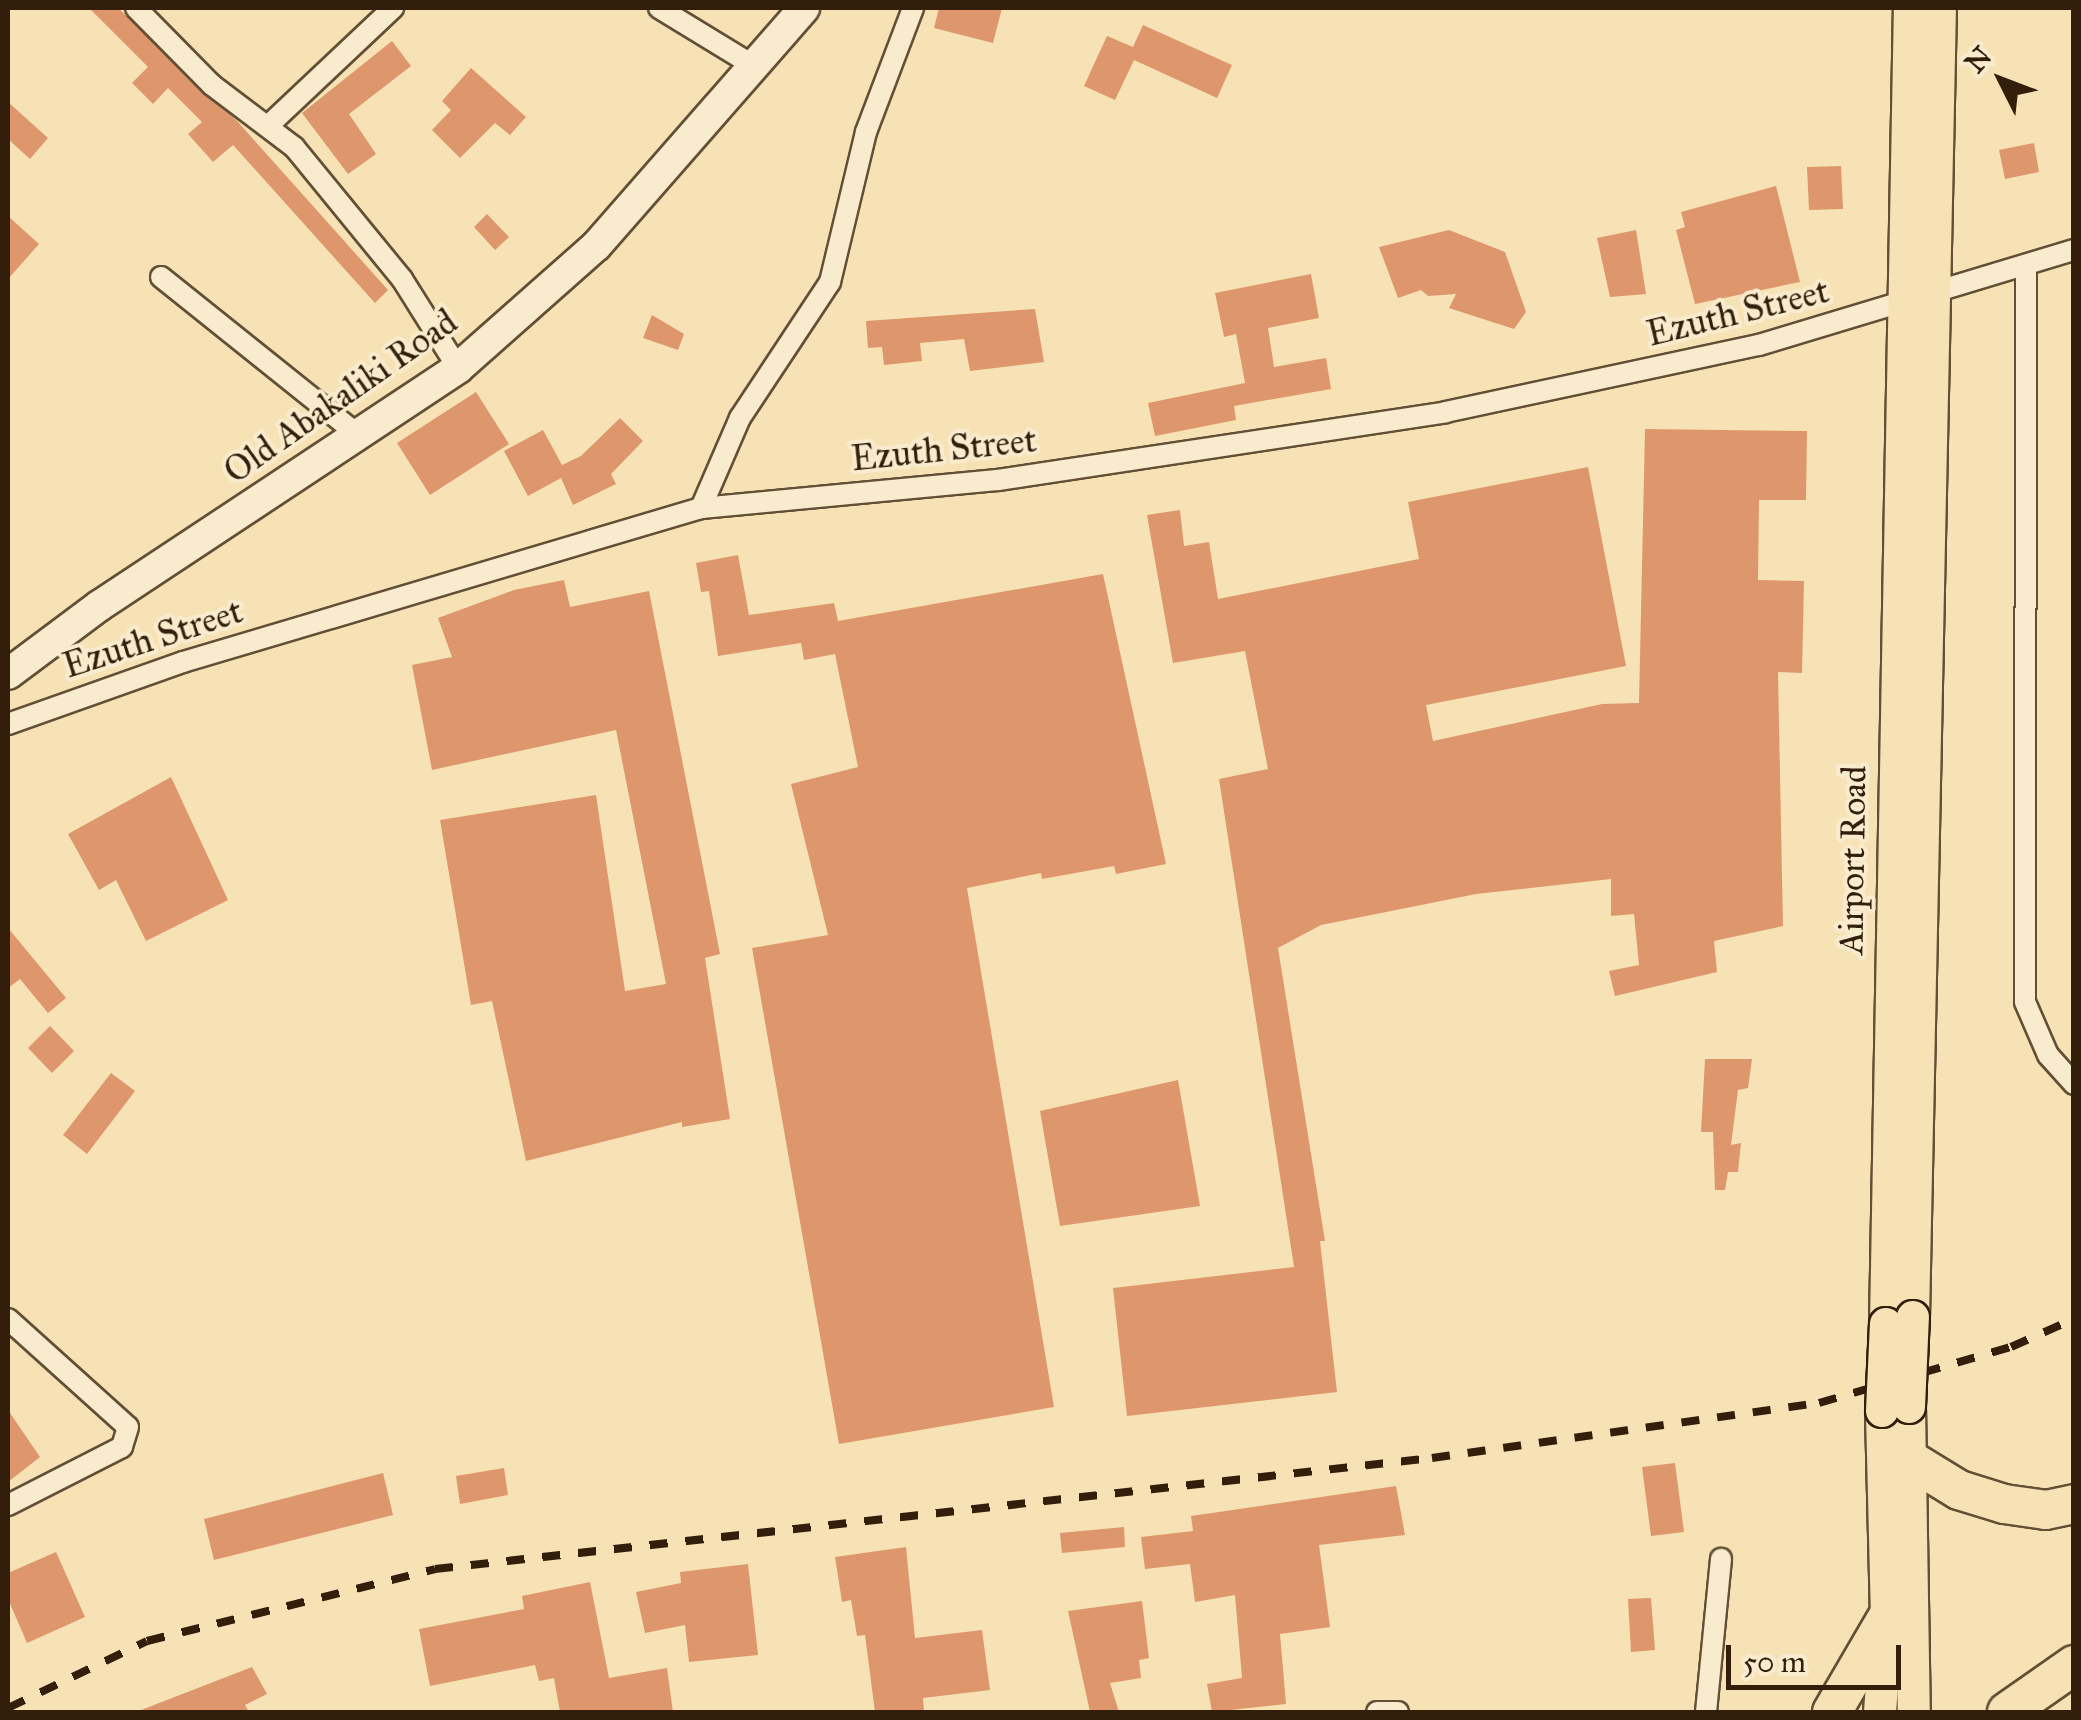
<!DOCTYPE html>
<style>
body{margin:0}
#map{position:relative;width:2081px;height:1720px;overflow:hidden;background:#f6e2b4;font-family:"IM FELL Great Primer",serif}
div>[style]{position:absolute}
.building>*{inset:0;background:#de976c}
.roads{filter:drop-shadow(2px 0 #634f35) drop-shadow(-2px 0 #634f35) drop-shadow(0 2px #634f35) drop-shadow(0 -2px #634f35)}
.street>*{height:20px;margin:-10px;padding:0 10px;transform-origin:10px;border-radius:10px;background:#f9ecce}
.secondary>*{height:30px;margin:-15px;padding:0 15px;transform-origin:15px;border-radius:15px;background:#f9ecce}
.primary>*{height:32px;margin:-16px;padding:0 16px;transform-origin:16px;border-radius:16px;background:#f6e2b4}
.highway>*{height:38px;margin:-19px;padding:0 19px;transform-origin:19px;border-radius:19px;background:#f6e2b4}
.rail>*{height:8px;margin-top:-4px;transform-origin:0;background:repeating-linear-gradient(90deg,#321e0b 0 18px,transparent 0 36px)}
.bridges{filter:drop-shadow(2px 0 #321e0b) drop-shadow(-2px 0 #321e0b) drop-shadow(0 2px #321e0b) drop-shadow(0 -2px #321e0b)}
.primary-bridge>*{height:32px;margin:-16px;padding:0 16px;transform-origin:16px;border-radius:16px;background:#f6e2b4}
span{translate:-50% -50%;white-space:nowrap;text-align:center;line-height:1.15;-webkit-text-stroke:8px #f9ecce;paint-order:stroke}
.street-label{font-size:35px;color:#321e0b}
.frame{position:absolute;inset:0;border:10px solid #321e0b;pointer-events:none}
.north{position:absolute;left:1951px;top:30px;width:100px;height:100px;-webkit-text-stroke:8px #f9ecce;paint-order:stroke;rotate:312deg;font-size:28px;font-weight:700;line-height:40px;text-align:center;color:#321e0b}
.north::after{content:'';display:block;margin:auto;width:35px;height:45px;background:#321e0b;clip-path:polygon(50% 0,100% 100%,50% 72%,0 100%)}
.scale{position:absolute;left:1726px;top:1645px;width:175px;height:45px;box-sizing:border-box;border:5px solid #321e0b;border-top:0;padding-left:12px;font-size:30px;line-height:35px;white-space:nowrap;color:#321e0b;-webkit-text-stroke:8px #f9ecce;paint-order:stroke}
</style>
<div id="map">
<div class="building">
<div style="clip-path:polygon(89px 8px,118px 8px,238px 122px,388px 290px,375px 303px,233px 145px,213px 162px,188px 134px,202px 122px,168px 88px,153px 104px,132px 83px,148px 67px)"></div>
<div style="clip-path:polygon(939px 8px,1002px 8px,993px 43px,934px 28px)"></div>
<div style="clip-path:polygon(1143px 25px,1232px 65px,1217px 98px,1134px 60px,1115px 100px,1084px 86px,1107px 36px,1133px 47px)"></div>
<div style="clip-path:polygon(392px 41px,411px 66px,349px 114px,376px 154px,348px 174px,302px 113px)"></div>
<div style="clip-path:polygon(471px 68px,526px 117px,510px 135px,495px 123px,460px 158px,432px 130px,451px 110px,442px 101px)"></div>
<div style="clip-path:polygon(8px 102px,48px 138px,30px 159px,8px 139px)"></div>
<div style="clip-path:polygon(2034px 143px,2039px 172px,2005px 179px,1999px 150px)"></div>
<div style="clip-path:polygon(1841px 166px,1843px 209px,1809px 210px,1807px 167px)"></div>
<div style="clip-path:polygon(1776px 186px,1800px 282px,1695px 304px,1676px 230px,1685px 227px,1681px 212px)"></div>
<div style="clip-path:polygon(487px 214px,509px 237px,495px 250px,474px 227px)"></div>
<div style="clip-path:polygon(8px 216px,39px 244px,8px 279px)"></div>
<div style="clip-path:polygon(1449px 230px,1505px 252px,1526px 312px,1514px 329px,1449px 308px,1456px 294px,1428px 296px,1421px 290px,1398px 298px,1379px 247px)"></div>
<div style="clip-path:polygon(1636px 230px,1646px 294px,1610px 297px,1597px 238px)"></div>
<div style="clip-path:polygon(1311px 274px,1319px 318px,1268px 328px,1274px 367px,1326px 358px,1331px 389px,1234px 406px,1236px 420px,1155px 436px,1148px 403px,1245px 383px,1236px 334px,1224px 337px,1215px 293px)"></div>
<div style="clip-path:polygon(1035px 309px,1044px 362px,970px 371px,964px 339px,920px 343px,922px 361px,884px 365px,882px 347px,868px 348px,866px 321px)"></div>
<div style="clip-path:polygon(652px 315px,684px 334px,678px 350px,643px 338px)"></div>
<div style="clip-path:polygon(476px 392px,509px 444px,430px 495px,397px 443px)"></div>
<div style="clip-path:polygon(620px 418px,643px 441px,611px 474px,616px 484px,573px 505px,561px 478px,528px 496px,504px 451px,543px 430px,562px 465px,581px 456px)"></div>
<div style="clip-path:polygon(1645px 429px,1807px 431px,1806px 500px,1759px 500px,1758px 580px,1804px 581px,1802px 673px,1778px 672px,1783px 926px,1714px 941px,1717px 972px,1615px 996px,1609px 971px,1639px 965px,1634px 914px,1611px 916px,1611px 879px,1476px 894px,1321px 925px,1278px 948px,1325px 1241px,1320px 1241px,1337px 1392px,1127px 1416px,1113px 1288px,1294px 1267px,1219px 779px,1268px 769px,1245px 651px,1173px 663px,1147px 515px,1180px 510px,1184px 546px,1209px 542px,1218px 599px,1419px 559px,1408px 502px,1588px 467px,1626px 666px,1426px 705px,1433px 741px,1602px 704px,1639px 703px)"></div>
<div style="clip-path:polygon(738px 555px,749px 615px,834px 603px,838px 621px,1103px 574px,1166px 864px,1116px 874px,1114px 866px,1042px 879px,1041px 873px,967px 888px,1054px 1407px,839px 1444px,752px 948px,828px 935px,791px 784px,858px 767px,835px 654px,804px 660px,801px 643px,718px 656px,709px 591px,701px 592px,696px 563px)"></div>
<div style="clip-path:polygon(564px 580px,570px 607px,649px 591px,720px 954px,705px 958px,730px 1119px,682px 1127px,682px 1122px,526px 1161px,492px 1001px,471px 1005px,440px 820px,596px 795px,625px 991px,666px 984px,616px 730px,432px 770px,412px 665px,452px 657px,438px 618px,514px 590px)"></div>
<div style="clip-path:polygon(171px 777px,228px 900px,146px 941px,116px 880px,99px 890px,68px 834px)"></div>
<div style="clip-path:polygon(8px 928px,66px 998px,48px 1013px,20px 979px,8px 988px)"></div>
<div style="clip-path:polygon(50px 1026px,74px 1051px,52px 1073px,28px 1048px)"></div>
<div style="clip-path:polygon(1705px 1059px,1752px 1059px,1748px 1088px,1738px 1090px,1731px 1145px,1741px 1143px,1738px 1172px,1728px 1172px,1725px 1190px,1715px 1190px,1713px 1132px,1701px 1132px)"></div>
<div style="clip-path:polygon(111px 1073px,135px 1091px,87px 1154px,63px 1135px)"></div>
<div style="clip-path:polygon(1178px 1080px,1200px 1206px,1060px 1226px,1040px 1111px)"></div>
<div style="clip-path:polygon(8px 1410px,40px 1457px,8px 1482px)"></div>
<div style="clip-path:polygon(1675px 1463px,1684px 1532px,1651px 1536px,1642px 1467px)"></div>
<div style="clip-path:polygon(504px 1468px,508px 1495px,460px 1504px,456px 1476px)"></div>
<div style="clip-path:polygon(383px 1473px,393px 1515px,214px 1560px,204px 1519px)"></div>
<div style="clip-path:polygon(1396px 1486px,1405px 1535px,1319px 1545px,1330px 1627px,1280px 1634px,1286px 1704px,1212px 1712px,1207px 1684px,1242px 1678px,1235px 1595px,1195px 1602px,1190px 1564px,1145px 1569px,1141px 1537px,1193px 1531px,1191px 1516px)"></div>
<div style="clip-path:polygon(1124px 1527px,1125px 1547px,1062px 1553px,1060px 1533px)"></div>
<div style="clip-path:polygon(906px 1547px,915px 1638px,982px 1630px,990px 1690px,923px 1698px,924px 1712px,875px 1712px,865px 1635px,857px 1636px,851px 1600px,842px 1602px,835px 1557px)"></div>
<div style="clip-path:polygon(56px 1552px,85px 1617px,27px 1643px,8px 1599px,8px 1573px)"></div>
<div style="clip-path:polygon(748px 1564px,758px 1655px,689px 1662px,685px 1625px,645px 1633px,636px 1592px,681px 1583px,680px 1572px)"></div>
<div style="clip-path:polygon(590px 1582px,609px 1678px,667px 1668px,673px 1712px,560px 1712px,554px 1678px,539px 1681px,535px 1665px,430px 1686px,419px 1629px,524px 1609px,522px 1596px)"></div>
<div style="clip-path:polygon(1651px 1598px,1655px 1650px,1631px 1652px,1628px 1599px)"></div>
<div style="clip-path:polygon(1142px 1601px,1149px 1658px,1139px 1660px,1141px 1678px,1110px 1683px,1119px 1712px,1090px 1712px,1068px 1611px)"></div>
<div style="clip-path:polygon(252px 1667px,267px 1694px,245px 1705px,249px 1712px,136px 1712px)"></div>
</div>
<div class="roads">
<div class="street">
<div style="left:136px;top:8px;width:108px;rotate:45.4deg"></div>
<div style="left:212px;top:85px;width:103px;rotate:37.1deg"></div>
<div style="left:294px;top:147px;width:171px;rotate:50.7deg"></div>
<div style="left:402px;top:279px;width:105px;rotate:57.8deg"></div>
<div style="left:659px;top:8px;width:111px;rotate:31.4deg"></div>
<div style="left:271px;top:123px;width:168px;rotate:-43.3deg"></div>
<div style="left:2026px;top:265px;width:737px;rotate:90.08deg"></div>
<div style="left:2025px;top:1002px;width:58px;rotate:66.5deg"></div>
<div style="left:2048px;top:1055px;width:39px;rotate:48deg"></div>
<div style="left:161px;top:277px;width:256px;rotate:38.7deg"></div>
<div style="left:701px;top:508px;width:98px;rotate:-66.6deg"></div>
<div style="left:740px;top:418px;width:163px;rotate:-56.5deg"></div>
<div style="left:830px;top:282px;width:154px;rotate:-76.5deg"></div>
<div style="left:866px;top:132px;width:133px;rotate:-69.2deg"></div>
<div style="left:8px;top:724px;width:186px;rotate:-19.5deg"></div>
<div style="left:183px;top:662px;width:540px;rotate:-16.56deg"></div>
<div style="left:701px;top:508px;width:298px;rotate:-5.4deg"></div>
<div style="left:998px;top:480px;width:453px;rotate:-8.6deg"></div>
<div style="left:1446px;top:412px;width:320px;rotate:-12.1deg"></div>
<div style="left:1759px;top:345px;width:329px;rotate:-16.8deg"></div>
<div style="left:8px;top:1319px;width:161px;rotate:42deg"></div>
<div style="left:128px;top:1427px;width:21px;rotate:107deg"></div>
<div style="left:122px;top:1447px;width:128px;rotate:153deg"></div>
<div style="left:1377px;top:1712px;width:21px"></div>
<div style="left:1706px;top:1712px;width:154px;rotate:-84.4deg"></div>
</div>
<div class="secondary">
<div style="left:8px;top:674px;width:114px;rotate:-36.8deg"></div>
<div style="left:99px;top:606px;width:431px;rotate:-33.5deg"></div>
<div style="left:458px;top:368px;width:184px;rotate:-41.5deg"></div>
<div style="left:596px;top:246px;width:316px;rotate:-48.8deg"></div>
</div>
<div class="primary">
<div style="left:1913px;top:1317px;width:1309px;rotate:-88.82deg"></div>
<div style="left:1886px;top:1324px;width:1316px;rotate:-88.96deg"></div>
<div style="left:1909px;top:1407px;width:305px;rotate:89.1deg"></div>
<div style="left:1880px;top:1712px;width:94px;rotate:-85.7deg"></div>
<div style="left:1887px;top:1618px;width:207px;rotate:-91.4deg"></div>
</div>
<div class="highway">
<div style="left:1910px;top:1460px;width:57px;rotate:31.5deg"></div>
<div style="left:1959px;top:1490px;width:47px;rotate:17.3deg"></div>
<div style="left:2004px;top:1504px;width:42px;rotate:8.1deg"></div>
<div style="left:2046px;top:1510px;width:29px;rotate:-12deg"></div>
<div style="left:1832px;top:1712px;width:109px;rotate:-59.7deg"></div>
<div style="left:2007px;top:1712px;width:82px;rotate:-35deg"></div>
</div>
</div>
<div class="rail">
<div style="left:8px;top:1708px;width:154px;rotate:-25.7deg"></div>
<div style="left:147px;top:1641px;width:297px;rotate:-14deg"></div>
<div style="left:435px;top:1569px;width:1003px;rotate:-6.35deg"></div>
<div style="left:1432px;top:1458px;width:391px;rotate:-8.1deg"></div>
<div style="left:1819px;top:1403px;width:200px;rotate:-16.3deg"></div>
<div style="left:2011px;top:1347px;width:69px;rotate:-24deg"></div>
</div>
<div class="bridges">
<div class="primary-bridge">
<div style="left:1909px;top:1407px;width:90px;rotate:-87.5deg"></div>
<div style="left:1882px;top:1411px;width:87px;rotate:-87.4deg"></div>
</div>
</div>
<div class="street-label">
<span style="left:1738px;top:313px;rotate:-14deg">Ezuth Street</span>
<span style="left:341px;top:397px;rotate:-35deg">Old Abakaliki Road</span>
<span style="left:944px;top:450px;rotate:-6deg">Ezuth Street</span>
<span style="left:153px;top:639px;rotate:-18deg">Ezuth Street</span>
<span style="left:1853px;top:860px;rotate:-89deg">Airport Road</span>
</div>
<div class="frame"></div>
<div class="north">N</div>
<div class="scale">50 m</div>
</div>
